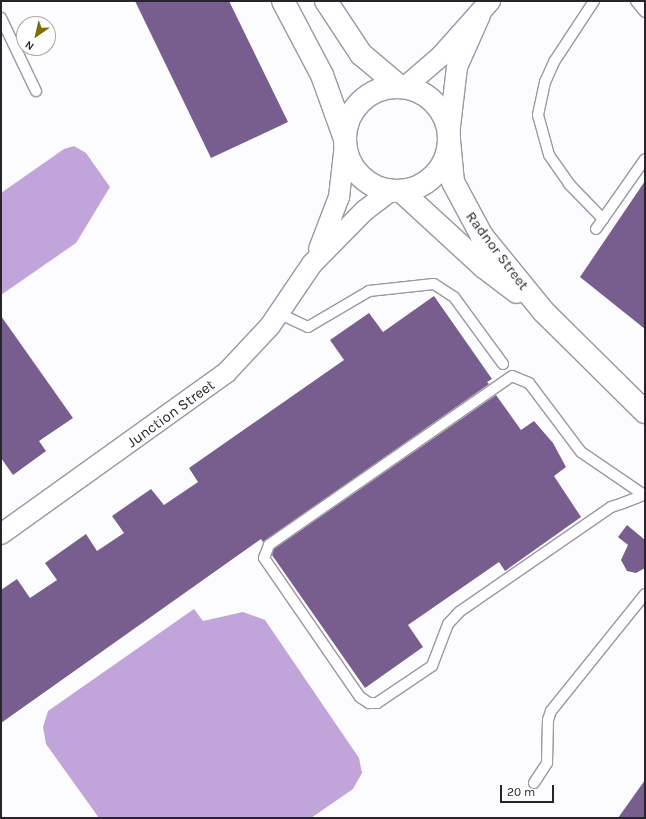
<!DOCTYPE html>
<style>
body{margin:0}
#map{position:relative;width:646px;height:819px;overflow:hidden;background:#fcfbfe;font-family:Karla,sans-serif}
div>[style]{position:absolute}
.water>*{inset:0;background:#c1a4da}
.building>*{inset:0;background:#785e8f}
.roads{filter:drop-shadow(1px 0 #9c97a2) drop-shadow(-1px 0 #9c97a2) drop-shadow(0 1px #9c97a2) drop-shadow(0 -1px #9c97a2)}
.lane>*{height:10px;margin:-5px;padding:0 5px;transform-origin:5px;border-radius:5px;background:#fff}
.street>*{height:20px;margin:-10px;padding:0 10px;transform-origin:10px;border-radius:10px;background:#fff}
.secondary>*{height:22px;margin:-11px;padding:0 11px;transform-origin:11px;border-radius:11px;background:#fff}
.secondary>.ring{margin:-11px;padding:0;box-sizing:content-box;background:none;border:22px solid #fff;border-radius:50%}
span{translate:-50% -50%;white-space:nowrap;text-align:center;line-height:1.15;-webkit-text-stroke:4px #fff;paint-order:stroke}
.street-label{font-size:15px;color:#28252a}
.frame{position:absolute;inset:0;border:2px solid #28252a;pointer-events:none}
.north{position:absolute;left:16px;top:16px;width:40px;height:40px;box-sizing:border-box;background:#fff;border:1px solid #a9a8aa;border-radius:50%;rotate:214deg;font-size:11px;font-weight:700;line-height:16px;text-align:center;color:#28252a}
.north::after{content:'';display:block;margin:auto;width:14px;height:18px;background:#7e6d09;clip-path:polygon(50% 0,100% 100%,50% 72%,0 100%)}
.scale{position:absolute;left:500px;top:785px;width:54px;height:18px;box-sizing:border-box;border:2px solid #28252a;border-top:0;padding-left:5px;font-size:12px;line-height:14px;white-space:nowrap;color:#28252a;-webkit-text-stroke:3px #fff;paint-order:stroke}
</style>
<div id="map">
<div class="water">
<div style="clip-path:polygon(74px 146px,86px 153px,110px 187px,76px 243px,1px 295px,1px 193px,64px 149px)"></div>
<div style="clip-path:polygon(194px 609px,203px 621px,243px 612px,265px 620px,359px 758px,362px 773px,353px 789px,311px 818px,99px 818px,46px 744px,43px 727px,48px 711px)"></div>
</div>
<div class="building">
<div style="clip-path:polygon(135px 1px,229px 1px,288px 122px,211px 158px)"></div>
<div style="clip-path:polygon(645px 181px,645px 329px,580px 277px)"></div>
<div style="clip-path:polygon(434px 296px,492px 379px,487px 382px,489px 384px,263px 542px,261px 539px,1px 723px,1px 590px,17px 579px,30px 598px,57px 580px,45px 563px,86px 534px,97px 551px,124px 533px,112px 516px,151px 489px,164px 505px,198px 482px,189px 468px,344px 360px,330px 340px,369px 313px,383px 332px)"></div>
<div style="clip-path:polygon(1px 316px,73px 418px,39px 441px,46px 451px,13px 475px,1px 458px)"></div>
<div style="clip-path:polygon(496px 395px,521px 430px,534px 421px,553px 443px,566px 467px,554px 476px,581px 517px,505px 571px,499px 562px,408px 625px,423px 647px,365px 688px,272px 555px,274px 549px)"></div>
<div style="clip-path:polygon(627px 525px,645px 540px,645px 568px,636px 573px,627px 571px,621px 560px,628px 545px,618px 537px)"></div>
<div style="clip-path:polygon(645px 780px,645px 818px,618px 818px)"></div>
</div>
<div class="roads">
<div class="lane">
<div style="left:594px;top:1px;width:73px;rotate:123.3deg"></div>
<div style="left:554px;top:62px;width:22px;rotate:114deg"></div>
<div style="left:545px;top:82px;width:34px;rotate:102deg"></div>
<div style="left:538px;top:115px;width:41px;rotate:74.6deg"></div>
<div style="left:549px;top:155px;width:35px;rotate:55deg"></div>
<div style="left:569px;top:184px;width:49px;rotate:45.8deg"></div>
<div style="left:636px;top:1px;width:14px;rotate:51deg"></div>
<div style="left:1px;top:18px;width:81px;rotate:64.4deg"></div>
<div style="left:596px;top:229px;width:85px;rotate:-55deg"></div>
<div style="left:278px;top:313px;width:33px;rotate:25deg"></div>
<div style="left:308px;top:327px;width:71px;rotate:-30.5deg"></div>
<div style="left:369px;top:291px;width:65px;rotate:-6.1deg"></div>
<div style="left:434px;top:284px;width:24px;rotate:33deg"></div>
<div style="left:454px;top:297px;width:83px;rotate:53.8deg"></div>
<div style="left:644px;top:495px;width:76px;rotate:-145.7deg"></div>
<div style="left:581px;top:452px;width:86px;rotate:-127deg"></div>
<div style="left:529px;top:383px;width:18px;rotate:-158deg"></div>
<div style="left:512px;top:376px;width:296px;rotate:145.2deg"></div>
<div style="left:269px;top:545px;width:14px;rotate:111deg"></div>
<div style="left:264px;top:558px;width:169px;rotate:55.4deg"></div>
<div style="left:360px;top:697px;width:11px;rotate:34deg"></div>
<div style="left:369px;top:703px;width:8px"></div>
<div style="left:377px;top:703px;width:66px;rotate:-33.9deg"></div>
<div style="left:432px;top:666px;width:45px;rotate:-69.1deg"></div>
<div style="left:448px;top:624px;width:16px;rotate:-47deg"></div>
<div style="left:459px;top:612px;width:185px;rotate:-34.6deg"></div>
<div style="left:611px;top:507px;width:13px;rotate:-18deg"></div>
<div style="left:623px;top:503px;width:22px;rotate:-21deg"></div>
<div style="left:644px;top:495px;width:1px;rotate:-45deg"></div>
<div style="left:534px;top:783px;width:24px;rotate:-57deg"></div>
<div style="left:547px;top:763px;width:43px;rotate:-88.7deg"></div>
<div style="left:548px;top:720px;width:9px;rotate:-72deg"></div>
<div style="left:551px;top:711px;width:150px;rotate:-51.2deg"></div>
</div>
<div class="street">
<div style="left:405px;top:87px;width:48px;rotate:-40.7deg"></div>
<div style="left:441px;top:56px;width:74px;rotate:-48.3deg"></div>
<div style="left:449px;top:135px;width:68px;rotate:-83.3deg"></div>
<div style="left:457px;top:67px;width:57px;rotate:-66.1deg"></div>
<div style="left:319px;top:249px;width:56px;rotate:-69deg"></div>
<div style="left:339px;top:197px;width:53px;rotate:-83.5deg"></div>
<div style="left:1px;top:534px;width:277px;rotate:-35.6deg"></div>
<div style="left:226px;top:373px;width:64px;rotate:-46.9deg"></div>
<div style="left:270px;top:326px;width:75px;rotate:-55.9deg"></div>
<div style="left:312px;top:264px;width:74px;rotate:-45.5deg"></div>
<div style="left:364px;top:211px;width:34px;rotate:-37deg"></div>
</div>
<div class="secondary">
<div style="left:283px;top:1px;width:84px;rotate:62.2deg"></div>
<div style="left:322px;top:75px;width:68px;rotate:70.2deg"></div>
<div style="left:326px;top:1px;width:64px;rotate:56.6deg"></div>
<div style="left:361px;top:54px;width:51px;rotate:40.2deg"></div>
<div class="ring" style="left:345px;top:87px;width:82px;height:82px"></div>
<div style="left:449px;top:140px;width:42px;rotate:84.6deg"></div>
<div style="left:453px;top:182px;width:61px;rotate:61.8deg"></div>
<div style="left:482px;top:236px;width:98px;rotate:50.8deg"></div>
<div style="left:544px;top:312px;width:142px;rotate:44.7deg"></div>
<div style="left:401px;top:191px;width:113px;rotate:42.5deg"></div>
<div style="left:484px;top:267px;width:41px;rotate:37.1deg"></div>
</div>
</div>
<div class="street-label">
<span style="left:497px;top:251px;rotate:53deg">Radnor Street</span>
<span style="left:171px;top:414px;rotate:-36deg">Junction Street</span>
</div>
<div class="frame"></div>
<div class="north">N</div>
<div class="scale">20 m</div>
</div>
